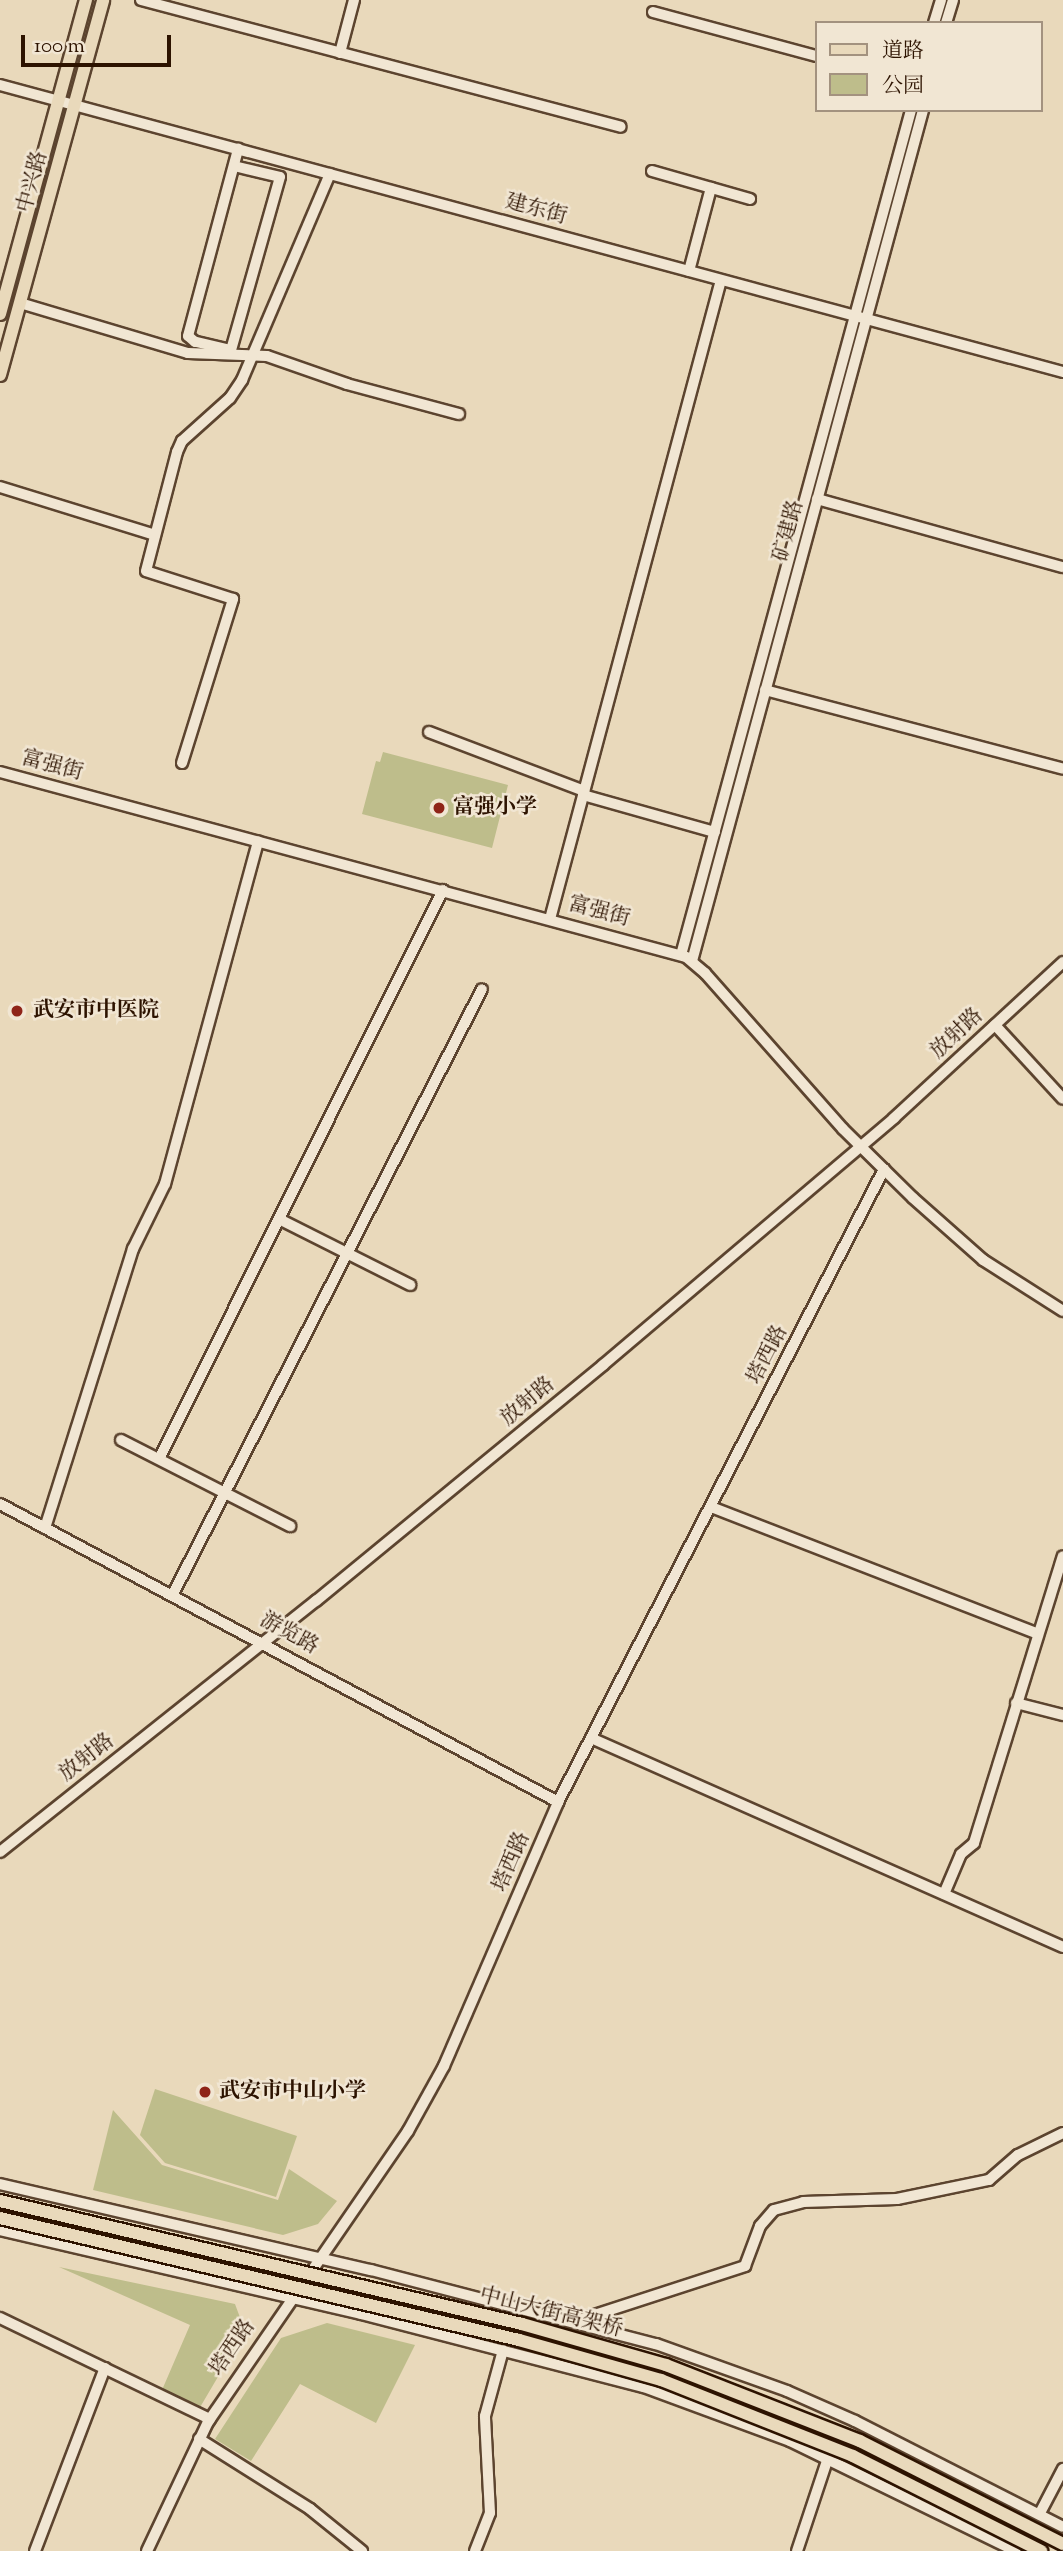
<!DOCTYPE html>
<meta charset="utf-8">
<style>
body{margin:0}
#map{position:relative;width:1063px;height:2551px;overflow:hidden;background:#e9d9bb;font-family:"Sorts Mill Goudy","Noto Serif SC",serif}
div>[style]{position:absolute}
.green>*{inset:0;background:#bebd8b}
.roads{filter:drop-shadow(2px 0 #5c442f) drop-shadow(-2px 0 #5c442f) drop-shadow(0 2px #5c442f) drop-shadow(0 -2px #5c442f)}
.minor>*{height:10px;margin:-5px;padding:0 5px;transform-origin:5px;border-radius:5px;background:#f1e6d3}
.major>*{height:12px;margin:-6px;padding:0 6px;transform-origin:6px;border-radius:6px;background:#e9d9bb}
.bridges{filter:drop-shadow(2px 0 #2d1300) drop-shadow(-2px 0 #2d1300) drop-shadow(0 2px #2d1300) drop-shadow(0 -2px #2d1300)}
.major-bridge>*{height:12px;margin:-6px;padding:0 6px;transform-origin:6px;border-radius:6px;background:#e9d9bb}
.dots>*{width:19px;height:19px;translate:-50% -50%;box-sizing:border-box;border:4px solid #f1e6d3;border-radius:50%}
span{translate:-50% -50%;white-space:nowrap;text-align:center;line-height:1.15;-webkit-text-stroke:5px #f1e6d3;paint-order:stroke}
.street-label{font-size:21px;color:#2d1300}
.poi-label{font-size:21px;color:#2d1300;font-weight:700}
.left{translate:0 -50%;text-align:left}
.legend{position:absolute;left:815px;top:21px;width:228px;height:91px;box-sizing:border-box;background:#f1e6d3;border:2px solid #a3927f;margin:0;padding:9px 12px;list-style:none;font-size:21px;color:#2d1300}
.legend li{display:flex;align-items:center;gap:14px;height:35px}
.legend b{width:35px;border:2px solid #a3927f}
.scale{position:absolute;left:21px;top:35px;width:150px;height:32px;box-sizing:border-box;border:4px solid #2d1300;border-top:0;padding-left:9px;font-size:21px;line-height:24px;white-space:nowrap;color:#2d1300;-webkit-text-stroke:5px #f1e6d3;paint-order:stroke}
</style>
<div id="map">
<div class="green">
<div style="clip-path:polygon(383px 752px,508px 785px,492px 848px,362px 814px,376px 761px,380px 762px)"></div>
<div style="clip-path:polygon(155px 2089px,297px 2136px,276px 2197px,165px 2163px,140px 2135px)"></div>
<div style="clip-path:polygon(113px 2110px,162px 2165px,278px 2200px,289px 2169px,337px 2201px,318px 2224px,283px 2235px,93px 2190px)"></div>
<div style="clip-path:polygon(59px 2267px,235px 2304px,245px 2331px,199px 2409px,162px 2390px,190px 2325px)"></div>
<div style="clip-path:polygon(327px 2323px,415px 2345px,376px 2423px,300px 2384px,251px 2461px,215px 2439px,281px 2338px)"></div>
</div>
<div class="roads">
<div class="minor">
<div style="left:141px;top:0;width:496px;rotate:14.8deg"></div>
<div style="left:653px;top:12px;width:169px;rotate:15.1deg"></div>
<div style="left:934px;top:23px;width:24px;rotate:-73deg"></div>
<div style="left:946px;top:23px;width:24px;rotate:-73deg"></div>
<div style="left:340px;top:53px;width:55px;rotate:-75.2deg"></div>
<div style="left:0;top:85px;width:1101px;rotate:15.11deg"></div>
<div style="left:234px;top:166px;width:47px;rotate:13.4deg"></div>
<div style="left:280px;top:177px;width:180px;rotate:105.8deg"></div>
<div style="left:231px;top:350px;width:37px;rotate:-167deg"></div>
<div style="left:195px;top:342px;width:9px;rotate:-139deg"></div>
<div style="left:188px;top:336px;width:194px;rotate:-75deg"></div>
<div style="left:652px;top:171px;width:102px;rotate:15.9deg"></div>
<div style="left:689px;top:271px;width:86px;rotate:-75.2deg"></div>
<div style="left:20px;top:303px;width:175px;rotate:16.6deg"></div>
<div style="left:188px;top:353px;width:79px;rotate:2.2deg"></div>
<div style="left:267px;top:356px;width:85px;rotate:19.3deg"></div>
<div style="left:347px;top:384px;width:116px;rotate:15deg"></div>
<div style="left:0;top:487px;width:162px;rotate:17.2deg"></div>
<div style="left:817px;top:499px;width:255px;rotate:15.5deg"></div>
<div style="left:765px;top:690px;width:308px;rotate:14.8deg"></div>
<div style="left:429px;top:732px;width:166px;rotate:20.8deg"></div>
<div style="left:182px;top:763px;width:172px;rotate:-72.7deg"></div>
<div style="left:233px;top:599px;width:91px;rotate:-162.2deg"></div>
<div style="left:146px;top:571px;width:123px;rotate:-75.4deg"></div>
<div style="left:177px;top:452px;width:12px;rotate:-66deg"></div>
<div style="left:182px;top:441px;width:64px;rotate:-41.9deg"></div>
<div style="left:230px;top:398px;width:22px;rotate:-56deg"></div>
<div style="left:242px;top:380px;width:224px;rotate:-66.9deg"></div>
<div style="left:0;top:772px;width:711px;rotate:15.09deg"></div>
<div style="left:686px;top:957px;width:25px;rotate:40deg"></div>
<div style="left:705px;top:973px;width:208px;rotate:48.5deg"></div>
<div style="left:843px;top:1129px;width:98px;rotate:44.6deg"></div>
<div style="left:913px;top:1198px;width:94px;rotate:41.5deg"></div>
<div style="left:983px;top:1260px;width:95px;rotate:32.5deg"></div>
<div style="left:583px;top:795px;width:137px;rotate:15.7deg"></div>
<div style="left:550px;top:919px;width:661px;rotate:-75.02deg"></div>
<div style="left:681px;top:955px;width:876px;rotate:-74.77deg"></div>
<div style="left:692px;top:961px;width:882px;rotate:-74.81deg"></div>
<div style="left:995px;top:1025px;width:100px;rotate:47.4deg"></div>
<div style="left:279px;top:1219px;width:147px;rotate:26.7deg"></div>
<div style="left:121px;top:1440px;width:190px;rotate:27deg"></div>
<div style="left:159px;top:1459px;width:636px;rotate:-63.48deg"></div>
<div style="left:0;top:1504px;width:633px;rotate:28.1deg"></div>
<div style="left:711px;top:1507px;width:349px;rotate:21.2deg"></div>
<div style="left:45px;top:1528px;width:293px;rotate:-72.5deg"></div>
<div style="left:133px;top:1249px;width:72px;rotate:-63.8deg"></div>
<div style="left:165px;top:1184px;width:355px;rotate:-74.8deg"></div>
<div style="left:173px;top:1594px;width:679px;rotate:-62.94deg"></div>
<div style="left:1016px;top:1703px;width:49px;rotate:14.3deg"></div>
<div style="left:591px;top:1738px;width:516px;rotate:23.88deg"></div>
<div style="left:0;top:1852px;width:404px;rotate:-38.5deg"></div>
<div style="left:316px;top:1601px;width:372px;rotate:-39.4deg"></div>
<div style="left:603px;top:1365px;width:382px;rotate:-40.3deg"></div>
<div style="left:894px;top:1118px;width:230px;rotate:-42.7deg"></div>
<div style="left:944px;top:1894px;width:43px;rotate:-67deg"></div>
<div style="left:961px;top:1854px;width:17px;rotate:-40deg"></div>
<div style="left:974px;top:1843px;width:300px;rotate:-72.8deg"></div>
<div style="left:0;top:2184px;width:381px;rotate:13.1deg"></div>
<div style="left:371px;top:2270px;width:294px;rotate:14.6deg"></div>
<div style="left:656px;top:2344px;width:139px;rotate:19.7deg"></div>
<div style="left:787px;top:2391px;width:74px;rotate:23.8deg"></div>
<div style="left:855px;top:2421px;width:233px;rotate:27deg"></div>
<div style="left:0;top:2230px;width:371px;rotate:13.1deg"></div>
<div style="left:361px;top:2314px;width:292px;rotate:14.5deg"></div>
<div style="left:644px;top:2387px;width:156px;rotate:20.3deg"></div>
<div style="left:790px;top:2441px;width:251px;rotate:26deg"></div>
<div style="left:0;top:2318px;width:233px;rotate:25.7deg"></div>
<div style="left:576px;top:2321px;width:178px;rotate:-18deg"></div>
<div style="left:745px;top:2266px;width:43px;rotate:-69.4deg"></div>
<div style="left:760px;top:2226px;width:21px;rotate:-49deg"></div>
<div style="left:774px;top:2210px;width:30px;rotate:-15deg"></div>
<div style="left:803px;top:2202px;width:94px;rotate:-1.8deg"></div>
<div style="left:897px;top:2199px;width:94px;rotate:-11.7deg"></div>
<div style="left:989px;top:2180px;width:38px;rotate:-41deg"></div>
<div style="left:1018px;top:2155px;width:50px;rotate:-26.1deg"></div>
<div style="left:199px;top:2439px;width:131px;rotate:32.2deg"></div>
<div style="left:310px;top:2509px;width:67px;rotate:38.9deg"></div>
<div style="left:1040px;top:2513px;width:50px;rotate:-62.4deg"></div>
<div style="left:35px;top:2551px;width:196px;rotate:-69.1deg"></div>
<div style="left:147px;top:2551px;width:143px;rotate:-64.7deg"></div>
<div style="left:208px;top:2422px;width:353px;rotate:-55.5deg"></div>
<div style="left:408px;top:2131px;width:74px;rotate:-61deg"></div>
<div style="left:444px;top:2066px;width:288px;rotate:-66.6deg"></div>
<div style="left:558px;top:1802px;width:712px;rotate:-62.75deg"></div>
<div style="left:475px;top:2551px;width:41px;rotate:-68.5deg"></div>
<div style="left:490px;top:2513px;width:97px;rotate:-93deg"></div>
<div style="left:485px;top:2416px;width:68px;rotate:-74.7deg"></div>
<div style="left:797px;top:2551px;width:98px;rotate:-71.6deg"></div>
</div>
<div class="major">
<div style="left:0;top:314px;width:326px;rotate:-74.7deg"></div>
<div style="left:0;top:375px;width:389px;rotate:-74.6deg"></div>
</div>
</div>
<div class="bridges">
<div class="major-bridge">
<div style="left:0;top:2201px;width:536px;rotate:13.26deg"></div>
<div style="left:522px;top:2324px;width:150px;rotate:15.9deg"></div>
<div style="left:666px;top:2365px;width:208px;rotate:21.4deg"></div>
<div style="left:860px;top:2441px;width:228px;rotate:26.9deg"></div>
<div style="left:0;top:2218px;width:533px;rotate:13.23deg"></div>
<div style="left:519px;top:2340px;width:148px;rotate:15.7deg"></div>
<div style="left:661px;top:2380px;width:206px;rotate:21.6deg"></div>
<div style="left:853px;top:2456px;width:211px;rotate:26.8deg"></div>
</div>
</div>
<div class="dots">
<div style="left:439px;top:808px;background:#8f2418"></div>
<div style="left:17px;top:1011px;background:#8f2418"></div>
<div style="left:205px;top:2092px;background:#8f2418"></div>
</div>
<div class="street-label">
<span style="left:33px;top:182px;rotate:-75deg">中兴路</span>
<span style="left:536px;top:210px;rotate:15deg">建东街</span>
<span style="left:789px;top:531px;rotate:-75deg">矿建路</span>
<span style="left:52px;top:766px;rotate:15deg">富强街</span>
<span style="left:599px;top:912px;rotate:15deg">富强街</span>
<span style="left:957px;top:1034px;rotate:-43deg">放射路</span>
<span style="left:768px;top:1355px;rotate:-63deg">塔西路</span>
<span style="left:528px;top:1402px;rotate:-40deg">放射路</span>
<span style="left:289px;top:1634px;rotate:29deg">游览路</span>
<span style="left:87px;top:1758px;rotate:-38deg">放射路</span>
<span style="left:512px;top:1862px;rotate:-67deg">塔西路</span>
<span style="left:551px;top:2313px;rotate:14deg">中山大街高架桥</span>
<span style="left:233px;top:2348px;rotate:-56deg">塔西路</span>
</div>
<div class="poi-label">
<span class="left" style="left:453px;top:808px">富强小学</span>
<span class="left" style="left:33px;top:1011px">武安市中医院</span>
<span class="left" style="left:219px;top:2092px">武安市中山小学</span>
</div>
<ul class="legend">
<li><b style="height:9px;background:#e9d9bb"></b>道路</li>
<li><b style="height:19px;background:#bebd8b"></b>公园</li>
</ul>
<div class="scale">100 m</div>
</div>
